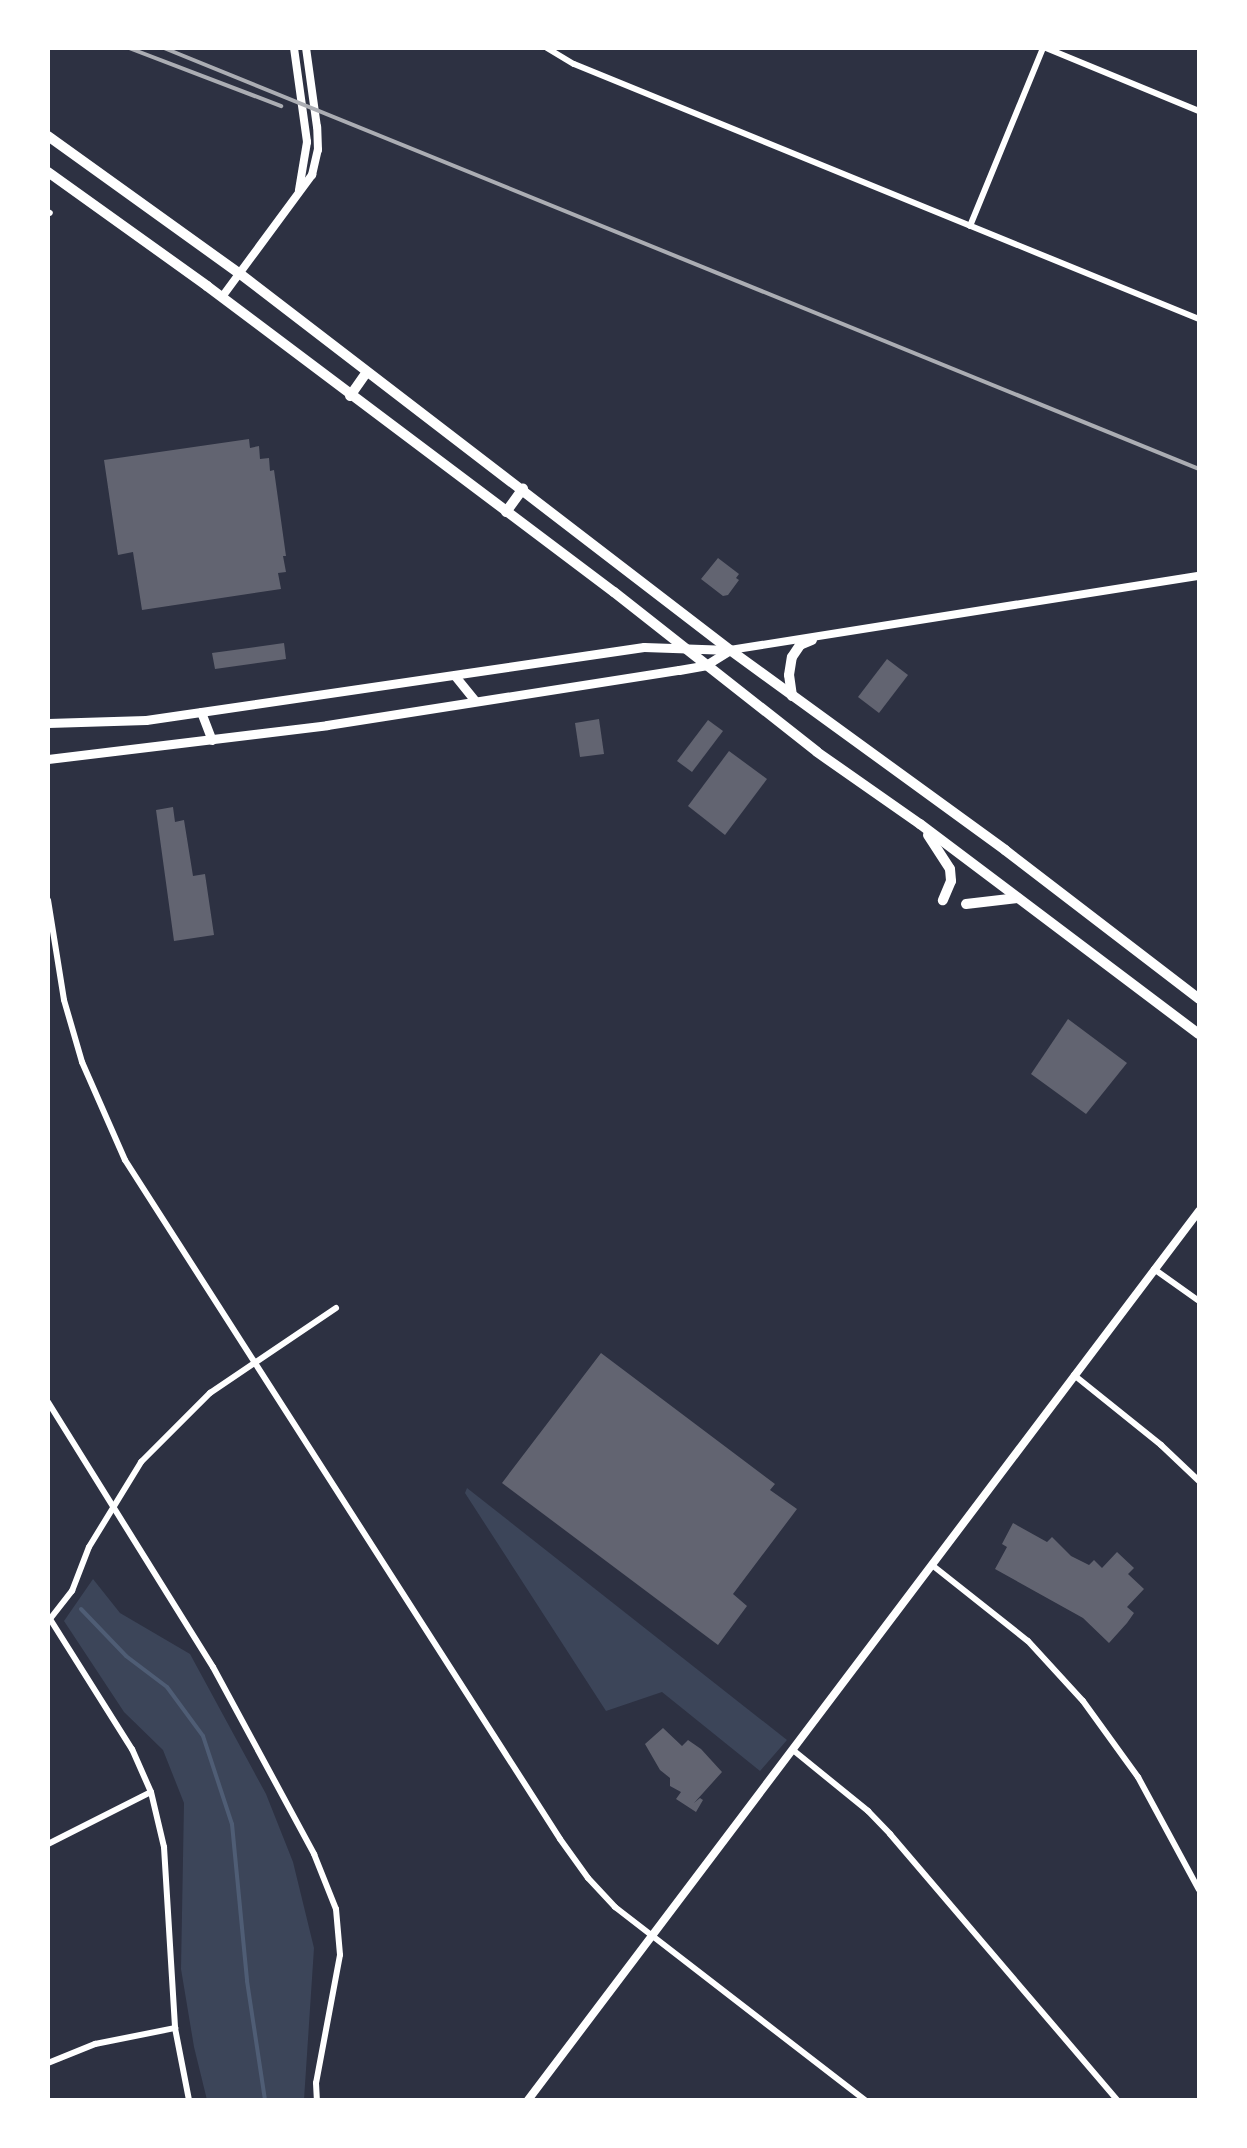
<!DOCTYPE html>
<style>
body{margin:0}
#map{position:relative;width:1247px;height:2148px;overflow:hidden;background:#2d3142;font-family:Signika,sans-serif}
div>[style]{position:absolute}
.green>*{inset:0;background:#3c4559}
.stream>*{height:4px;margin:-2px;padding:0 2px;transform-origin:2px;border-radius:2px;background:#4f5d75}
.building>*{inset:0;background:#626471}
.minor>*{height:6px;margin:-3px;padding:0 3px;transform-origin:3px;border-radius:3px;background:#fff}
.tertiary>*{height:8px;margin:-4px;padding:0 4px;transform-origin:4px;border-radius:4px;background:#fff}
.secondary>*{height:9px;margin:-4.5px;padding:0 4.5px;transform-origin:4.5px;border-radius:4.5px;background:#fff}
.primary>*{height:10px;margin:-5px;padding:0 5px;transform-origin:5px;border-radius:5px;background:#fff}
.rail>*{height:4px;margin:-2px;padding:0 2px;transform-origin:2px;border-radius:2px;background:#abadb3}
span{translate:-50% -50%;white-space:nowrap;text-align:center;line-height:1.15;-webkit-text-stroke:6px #fff;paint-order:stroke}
.frame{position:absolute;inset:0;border:50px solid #fff;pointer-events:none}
</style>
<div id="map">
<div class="green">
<div style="clip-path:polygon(467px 1488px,787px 1740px,760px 1771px,662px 1692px,606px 1711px,465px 1493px)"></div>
<div style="clip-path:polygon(93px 1579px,120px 1613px,190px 1654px,266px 1794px,293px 1862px,314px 1948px,304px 2100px,207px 2100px,194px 2047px,181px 1969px,184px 1803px,163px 1750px,124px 1712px,64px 1621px)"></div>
</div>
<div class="stream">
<div style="left:81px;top:1609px;width:65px;rotate:46.2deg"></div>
<div style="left:126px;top:1656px;width:51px;rotate:37.1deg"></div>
<div style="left:167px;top:1687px;width:61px;rotate:53.7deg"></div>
<div style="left:203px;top:1736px;width:93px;rotate:71.8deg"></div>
<div style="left:232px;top:1824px;width:158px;rotate:84.5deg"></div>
<div style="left:247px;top:1981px;width:120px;rotate:81.4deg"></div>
</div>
<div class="building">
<div style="clip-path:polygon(249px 439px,250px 448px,259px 446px,260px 459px,269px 458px,270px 471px,274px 470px,286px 556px,283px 556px,286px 572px,278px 573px,281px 589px,142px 610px,133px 552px,118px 555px,104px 460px)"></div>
<div style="clip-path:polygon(718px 558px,739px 574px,736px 578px,739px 580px,728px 595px,723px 596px,701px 579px)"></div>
<div style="clip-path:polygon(284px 643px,286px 659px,215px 669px,212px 653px)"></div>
<div style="clip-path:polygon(887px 659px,908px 675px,879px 713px,858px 697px)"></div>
<div style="clip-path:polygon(599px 719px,604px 754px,580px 757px,575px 723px)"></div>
<div style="clip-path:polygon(708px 720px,723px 731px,692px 772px,677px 761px)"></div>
<div style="clip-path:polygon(729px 751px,767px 779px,725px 835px,688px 806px)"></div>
<div style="clip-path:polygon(173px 807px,175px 822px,184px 820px,193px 876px,205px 874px,214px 935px,174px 941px,156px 810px)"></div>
<div style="clip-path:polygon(1068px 1019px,1127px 1063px,1086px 1114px,1031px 1074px)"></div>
<div style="clip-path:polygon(601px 1353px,775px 1484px,770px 1490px,797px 1509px,733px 1594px,747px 1606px,718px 1645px,502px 1483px)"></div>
<div style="clip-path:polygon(1013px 1523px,1047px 1542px,1052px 1537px,1071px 1556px,1089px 1565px,1094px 1560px,1102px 1568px,1117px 1552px,1134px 1568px,1128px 1574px,1144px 1589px,1127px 1607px,1134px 1613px,1127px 1623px,1109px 1643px,1083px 1618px,995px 1569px,1007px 1547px,1002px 1544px)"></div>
<div style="clip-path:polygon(663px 1728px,682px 1746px,688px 1740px,701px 1749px,722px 1772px,694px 1803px,700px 1798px,703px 1800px,696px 1812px,676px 1799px,681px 1792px,670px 1786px,670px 1778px,660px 1770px,645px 1744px)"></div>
</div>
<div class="minor">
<div style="left:547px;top:48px;width:31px;rotate:31deg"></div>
<div style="left:574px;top:64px;width:675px;rotate:22.2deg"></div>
<div style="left:1046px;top:48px;width:165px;rotate:22.4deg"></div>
<div style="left:48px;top:212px;width:2px;rotate:27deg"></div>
<div style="left:970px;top:226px;width:192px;rotate:-67.7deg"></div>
<div style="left:48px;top:900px;width:101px;rotate:80.9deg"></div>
<div style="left:64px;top:1000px;width:65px;rotate:73.8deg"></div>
<div style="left:82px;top:1062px;width:107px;rotate:66.3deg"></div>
<div style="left:125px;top:1160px;width:806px;rotate:57.35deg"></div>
<div style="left:560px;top:1839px;width:48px;rotate:54.3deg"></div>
<div style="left:588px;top:1878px;width:40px;rotate:47deg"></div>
<div style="left:615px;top:1907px;width:316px;rotate:37.7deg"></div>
<div style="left:1154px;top:1269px;width:55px;rotate:35.4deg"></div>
<div style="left:1074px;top:1375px;width:112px;rotate:38.8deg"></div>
<div style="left:1161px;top:1445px;width:52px;rotate:43.5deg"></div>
<div style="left:48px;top:1402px;width:312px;rotate:58.1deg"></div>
<div style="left:213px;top:1667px;width:213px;rotate:61.6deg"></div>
<div style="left:314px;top:1854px;width:59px;rotate:68.2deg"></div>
<div style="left:336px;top:1909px;width:46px;rotate:85deg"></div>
<div style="left:340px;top:1955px;width:130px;rotate:100.6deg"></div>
<div style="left:316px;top:2083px;width:17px;rotate:87deg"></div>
<div style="left:932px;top:1565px;width:122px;rotate:38.4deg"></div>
<div style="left:1028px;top:1641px;width:81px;rotate:47.5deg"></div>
<div style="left:1083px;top:1701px;width:94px;rotate:54.1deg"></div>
<div style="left:1138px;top:1777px;width:128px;rotate:61.6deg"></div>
<div style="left:50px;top:1619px;width:154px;rotate:57.8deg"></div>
<div style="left:132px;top:1749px;width:47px;rotate:66.2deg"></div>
<div style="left:151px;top:1792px;width:57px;rotate:76.7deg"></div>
<div style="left:164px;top:1847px;width:181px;rotate:86.5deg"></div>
<div style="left:175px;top:2028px;width:73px;rotate:79deg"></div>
<div style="left:50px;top:1619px;width:36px;rotate:-52deg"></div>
<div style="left:72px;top:1591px;width:47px;rotate:-68.9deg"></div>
<div style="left:89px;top:1547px;width:100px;rotate:-58.5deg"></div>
<div style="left:141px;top:1462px;width:98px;rotate:-45deg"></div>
<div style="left:210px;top:1393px;width:152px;rotate:-34deg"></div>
<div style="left:793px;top:1750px;width:97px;rotate:39.1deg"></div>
<div style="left:868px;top:1811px;width:32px;rotate:46deg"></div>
<div style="left:890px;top:1834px;width:350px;rotate:49.5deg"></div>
<div style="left:48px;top:1844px;width:115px;rotate:-26.8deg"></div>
<div style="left:48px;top:2063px;width:51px;rotate:-22deg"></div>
<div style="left:95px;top:2044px;width:82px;rotate:-11.3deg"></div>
</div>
<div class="tertiary">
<div style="left:294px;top:48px;width:95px;rotate:82.1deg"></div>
<div style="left:307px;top:142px;width:49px;rotate:99.5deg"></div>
<div style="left:222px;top:297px;width:152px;rotate:-53.6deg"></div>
<div style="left:312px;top:175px;width:26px;rotate:-77deg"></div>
<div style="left:318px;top:150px;width:23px;rotate:-92deg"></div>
<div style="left:317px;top:127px;width:80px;rotate:-97.9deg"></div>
<div style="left:730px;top:650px;width:475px;rotate:-9deg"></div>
<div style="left:528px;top:2100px;width:1114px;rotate:-52.96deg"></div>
</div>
<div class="secondary">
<div style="left:455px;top:676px;width:32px;rotate:51deg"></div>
<div style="left:201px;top:712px;width:30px;rotate:69deg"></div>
<div style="left:48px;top:723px;width:98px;rotate:-1.8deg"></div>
<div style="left:146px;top:720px;width:503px;rotate:-8.34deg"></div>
<div style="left:644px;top:647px;width:86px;rotate:2deg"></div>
<div style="left:48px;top:759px;width:281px;rotate:-6.9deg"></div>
<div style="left:327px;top:725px;width:356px;rotate:-8.9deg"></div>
<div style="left:679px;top:670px;width:27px;rotate:-10deg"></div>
<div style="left:706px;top:665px;width:28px;rotate:-32deg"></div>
</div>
<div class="primary">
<div style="left:48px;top:136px;width:235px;rotate:35.7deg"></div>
<div style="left:239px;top:273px;width:619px;rotate:37.52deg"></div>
<div style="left:730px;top:650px;width:340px;rotate:36deg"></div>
<div style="left:1005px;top:850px;width:245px;rotate:37.5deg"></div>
<div style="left:48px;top:172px;width:196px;rotate:35.6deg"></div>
<div style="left:207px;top:286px;width:509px;rotate:36.94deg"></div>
<div style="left:614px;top:592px;width:258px;rotate:38.2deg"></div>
<div style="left:817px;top:752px;width:126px;rotate:35deg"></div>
<div style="left:920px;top:824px;width:349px;rotate:37deg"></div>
<div style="left:350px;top:396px;width:29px;rotate:-55deg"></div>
<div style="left:506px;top:512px;width:29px;rotate:-54deg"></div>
<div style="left:792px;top:696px;width:21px;rotate:-98deg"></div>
<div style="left:789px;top:675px;width:18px;rotate:-81deg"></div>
<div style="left:792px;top:657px;width:14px;rotate:-56deg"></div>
<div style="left:800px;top:645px;width:13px;rotate:-23deg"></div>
<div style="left:928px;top:835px;width:40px;rotate:57.1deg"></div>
<div style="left:950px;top:869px;width:12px;rotate:85deg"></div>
<div style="left:951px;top:881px;width:21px;rotate:113deg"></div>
<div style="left:966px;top:904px;width:52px;rotate:-6.6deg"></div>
</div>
<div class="rail">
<div style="left:129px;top:48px;width:163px;rotate:20.9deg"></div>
<div style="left:164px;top:48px;width:1117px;rotate:22.13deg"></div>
</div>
<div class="frame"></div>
</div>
